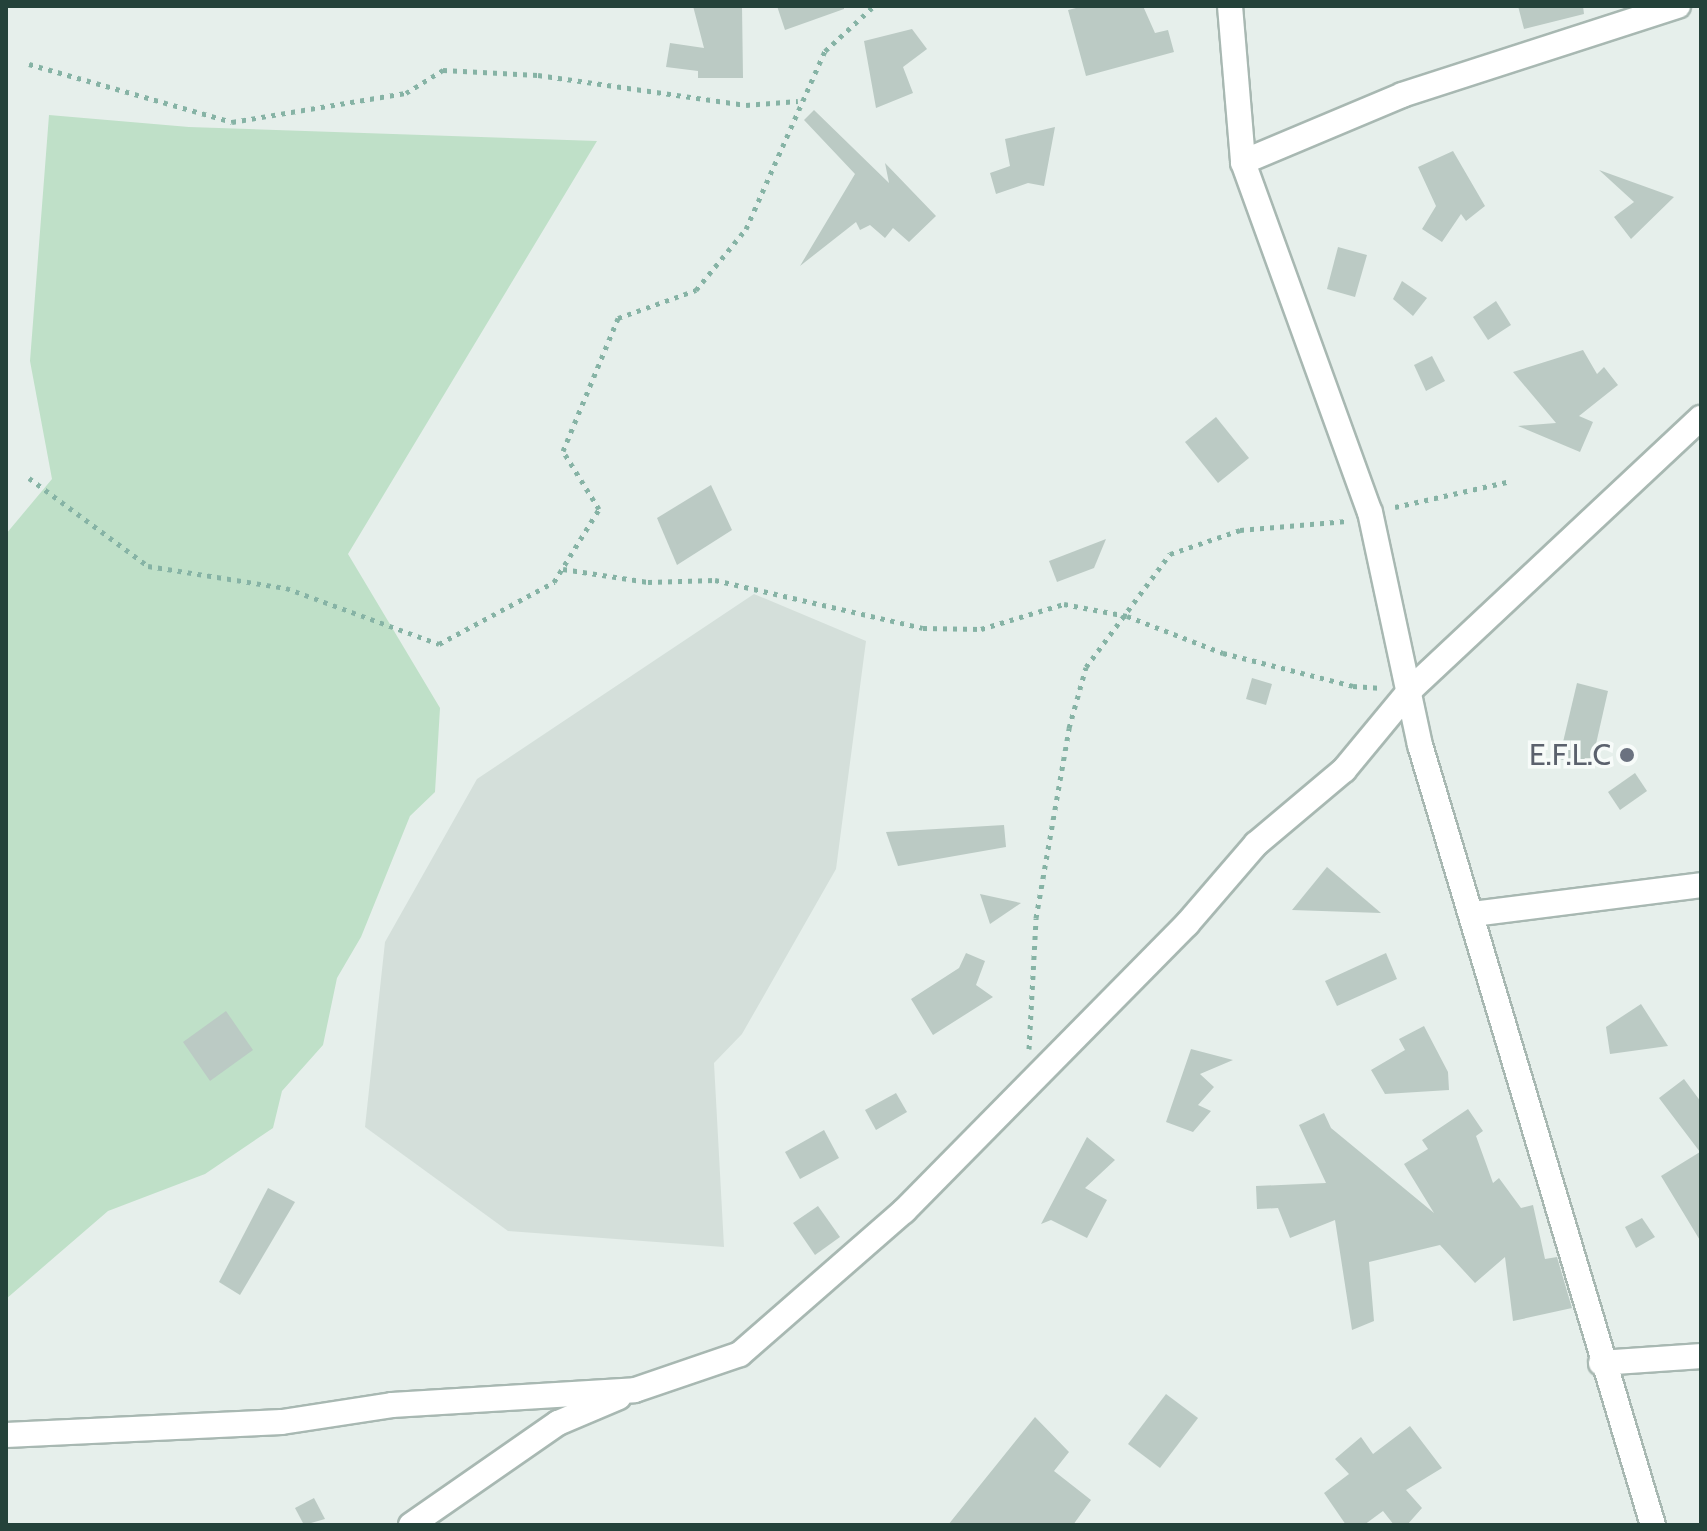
<!DOCTYPE html>
<style>
body{margin:0}
#map{position:relative;width:1707px;height:1531px;overflow:hidden;background:#e6efeb;font-family:Cabin,sans-serif}
div>[style]{position:absolute}
.built>*{inset:0;background:#d4dfda}
.green>*{inset:0;background:#bfe0c8}
.building>*{inset:0;background:#bbcac4}
.path>*{height:5px;margin-top:-2.5px;transform-origin:0;background:repeating-linear-gradient(90deg,#86b3a5 0 4px,transparent 0 10px)}
.roads{filter:drop-shadow(2px 0 #a8b8b2) drop-shadow(-2px 0 #a8b8b2) drop-shadow(0 2px #a8b8b2) drop-shadow(0 -2px #a8b8b2)}
.street>*{height:24px;margin:-12px;padding:0 12px;transform-origin:12px;border-radius:12px;background:#fff}
.dots>*{width:22px;height:22px;translate:-50% -50%;box-sizing:border-box;border:4px solid #f7fbf9;border-radius:50%}
span{translate:-50% -50%;white-space:nowrap;text-align:center;line-height:1.15;-webkit-text-stroke:7px #f7fbf9;paint-order:stroke}
.worship-label{font-size:30px;color:#5b616d}
.right{translate:-100% -50%;text-align:right}
.frame{position:absolute;inset:0;border:8px solid #24423a;pointer-events:none}
</style>
<div id="map">
<div class="built">
<div style="clip-path:polygon(754px 594px,866px 641px,836px 869px,742px 1034px,714px 1063px,724px 1247px,508px 1231px,365px 1127px,385px 942px,477px 779px)"></div>
</div>
<div class="green">
<div style="clip-path:polygon(49px 115px,189px 127px,597px 141px,348px 554px,440px 708px,435px 792px,410px 816px,361px 937px,337px 978px,323px 1045px,282px 1091px,273px 1128px,205px 1174px,108px 1211px,6px 1299px,6px 534px,52px 479px,30px 361px)"></div>
</div>
<div class="building">
<div style="clip-path:polygon(693px 6px,742px 6px,743px 78px,698px 78px,698px 71px,666px 67px,670px 43px,704px 48px)"></div>
<div style="clip-path:polygon(777px 6px,844px 6px,844px 9px,785px 30px)"></div>
<div style="clip-path:polygon(1084px 6px,1143px 6px,1155px 33px,1168px 30px,1174px 52px,1086px 76px,1068px 10px)"></div>
<div style="clip-path:polygon(1518px 6px,1583px 6px,1584px 14px,1524px 29px)"></div>
<div style="clip-path:polygon(912px 29px,927px 49px,903px 67px,913px 93px,876px 108px,864px 41px)"></div>
<div style="clip-path:polygon(814px 110px,889px 183px,885px 163px,936px 216px,909px 242px,893px 228px,885px 238px,870px 225px,860px 230px,856px 222px,800px 266px,855px 174px,804px 120px)"></div>
<div style="clip-path:polygon(1055px 127px,1044px 186px,1028px 183px,996px 194px,990px 173px,1010px 166px,1005px 139px)"></div>
<div style="clip-path:polygon(1453px 151px,1485px 206px,1466px 221px,1461px 214px,1442px 242px,1422px 229px,1436px 206px,1418px 167px)"></div>
<div style="clip-path:polygon(1599px 170px,1674px 197px,1631px 239px,1614px 217px,1634px 202px)"></div>
<div style="clip-path:polygon(1338px 247px,1367px 255px,1355px 297px,1327px 289px)"></div>
<div style="clip-path:polygon(1402px 281px,1427px 298px,1413px 316px,1393px 299px)"></div>
<div style="clip-path:polygon(1496px 301px,1511px 325px,1488px 340px,1473px 317px)"></div>
<div style="clip-path:polygon(1583px 350px,1597px 374px,1604px 367px,1618px 385px,1579px 416px,1593px 422px,1580px 452px,1518px 426px,1556px 423px,1513px 372px)"></div>
<div style="clip-path:polygon(1432px 356px,1445px 381px,1426px 391px,1414px 365px)"></div>
<div style="clip-path:polygon(1216px 417px,1249px 458px,1218px 483px,1185px 442px)"></div>
<div style="clip-path:polygon(711px 485px,732px 530px,677px 565px,657px 518px)"></div>
<div style="clip-path:polygon(1106px 539px,1094px 568px,1057px 582px,1049px 561px)"></div>
<div style="clip-path:polygon(1252px 678px,1272px 684px,1266px 705px,1246px 699px)"></div>
<div style="clip-path:polygon(1577px 683px,1608px 691px,1591px 766px,1559px 759px)"></div>
<div style="clip-path:polygon(1635px 773px,1647px 791px,1620px 810px,1608px 792px)"></div>
<div style="clip-path:polygon(1004px 825px,1006px 847px,898px 866px,886px 832px)"></div>
<div style="clip-path:polygon(1327px 867px,1381px 913px,1292px 910px)"></div>
<div style="clip-path:polygon(980px 894px,1021px 903px,990px 924px)"></div>
<div style="clip-path:polygon(966px 953px,985px 961px,976px 985px,993px 997px,933px 1035px,911px 999px,959px 968px)"></div>
<div style="clip-path:polygon(1386px 953px,1397px 979px,1337px 1006px,1325px 981px)"></div>
<div style="clip-path:polygon(1641px 1004px,1668px 1046px,1610px 1054px,1606px 1027px)"></div>
<div style="clip-path:polygon(226px 1011px,253px 1050px,210px 1081px,183px 1042px)"></div>
<div style="clip-path:polygon(1424px 1026px,1448px 1072px,1449px 1090px,1385px 1094px,1371px 1070px,1405px 1050px,1399px 1039px)"></div>
<div style="clip-path:polygon(1191px 1049px,1233px 1060px,1200px 1074px,1214px 1087px,1198px 1105px,1211px 1111px,1193px 1132px,1166px 1122px)"></div>
<div style="clip-path:polygon(1684px 1079px,1701px 1102px,1701px 1242px,1661px 1176px,1700px 1152px,1659px 1098px)"></div>
<div style="clip-path:polygon(896px 1093px,907px 1112px,876px 1130px,865px 1110px)"></div>
<div style="clip-path:polygon(1468px 1109px,1483px 1131px,1476px 1136px,1493px 1183px,1499px 1178px,1521px 1208px,1533px 1205px,1545px 1259px,1557px 1257px,1572px 1308px,1513px 1321px,1505px 1257px,1475px 1283px,1440px 1245px,1369px 1262px,1374px 1321px,1352px 1330px,1335px 1220px,1290px 1238px,1278px 1208px,1257px 1209px,1256px 1186px,1326px 1183px,1299px 1125px,1324px 1113px,1331px 1128px,1434px 1213px,1404px 1164px,1428px 1149px,1422px 1140px)"></div>
<div style="clip-path:polygon(824px 1130px,839px 1158px,800px 1179px,785px 1152px)"></div>
<div style="clip-path:polygon(1087px 1137px,1115px 1160px,1085px 1188px,1107px 1200px,1087px 1238px,1051px 1220px,1041px 1224px)"></div>
<div style="clip-path:polygon(268px 1188px,295px 1202px,240px 1295px,219px 1282px)"></div>
<div style="clip-path:polygon(818px 1206px,840px 1237px,815px 1255px,793px 1223px)"></div>
<div style="clip-path:polygon(1642px 1218px,1655px 1237px,1636px 1248px,1625px 1227px)"></div>
<div style="clip-path:polygon(1166px 1394px,1198px 1418px,1160px 1468px,1128px 1444px)"></div>
<div style="clip-path:polygon(1035px 1417px,1069px 1452px,1054px 1471px,1091px 1500px,1073px 1525px,948px 1525px)"></div>
<div style="clip-path:polygon(1410px 1426px,1442px 1468px,1406px 1490px,1422px 1508px,1407px 1525px,1394px 1525px,1383px 1511px,1364px 1525px,1346px 1525px,1324px 1493px,1349px 1474px,1335px 1459px,1361px 1437px,1373px 1454px)"></div>
<div style="clip-path:polygon(314px 1498px,325px 1519px,304px 1525px,295px 1508px)"></div>
</div>
<div class="path">
<div style="left:29px;top:64px;width:211px;rotate:15.9deg"></div>
<div style="left:232px;top:122px;width:176px;rotate:-9.5deg"></div>
<div style="left:406px;top:93px;width:44px;rotate:-31.9deg"></div>
<div style="left:443px;top:70px;width:95px;rotate:3deg"></div>
<div style="left:538px;top:75px;width:210px;rotate:8.2deg"></div>
<div style="left:746px;top:105px;width:52px;rotate:-4.4deg"></div>
<div style="left:29px;top:478px;width:148px;rotate:36.5deg"></div>
<div style="left:148px;top:566px;width:140px;rotate:9.1deg"></div>
<div style="left:286px;top:588px;width:163px;rotate:20.1deg"></div>
<div style="left:439px;top:644px;width:131px;rotate:-28.3deg"></div>
<div style="left:554px;top:582px;width:86px;rotate:-58.3deg"></div>
<div style="left:599px;top:509px;width:68px;rotate:-121.8deg"></div>
<div style="left:563px;top:451px;width:144px;rotate:-67.5deg"></div>
<div style="left:618px;top:318px;width:83px;rotate:-19.7deg"></div>
<div style="left:696px;top:290px;width:79px;rotate:-50.7deg"></div>
<div style="left:746px;top:229px;width:195px;rotate:-66.1deg"></div>
<div style="left:825px;top:51px;width:67px;rotate:-42.6deg"></div>
<div style="left:1395px;top:507px;width:119px;rotate:-12.6deg"></div>
<div style="left:563px;top:569px;width:86px;rotate:8.7deg"></div>
<div style="left:648px;top:582px;width:67px;rotate:-1.7deg"></div>
<div style="left:715px;top:580px;width:213px;rotate:13deg"></div>
<div style="left:923px;top:628px;width:58px;rotate:1deg"></div>
<div style="left:981px;top:629px;width:87px;rotate:-16.8deg"></div>
<div style="left:1064px;top:604px;width:64px;rotate:10.8deg"></div>
<div style="left:1127px;top:616px;width:103px;rotate:21.1deg"></div>
<div style="left:1223px;top:653px;width:134px;rotate:14.2deg"></div>
<div style="left:1353px;top:686px;width:29px;rotate:4deg"></div>
<div style="left:1029px;top:1049px;width:131px;rotate:-86.9deg"></div>
<div style="left:1036px;top:918px;width:193px;rotate:-80.1deg"></div>
<div style="left:1069px;top:728px;width:63px;rotate:-74.4deg"></div>
<div style="left:1086px;top:667px;width:141px;rotate:-53.4deg"></div>
<div style="left:1170px;top:554px;width:74px;rotate:-18.9deg"></div>
<div style="left:1240px;top:530px;width:107px;rotate:-4.8deg"></div>
</div>
<div class="roads">
<div class="street">
<div style="left:1230px;top:6px;width:157px;rotate:85.2deg"></div>
<div style="left:1243px;top:162px;width:372px;rotate:70.1deg"></div>
<div style="left:1370px;top:512px;width:238px;rotate:77.9deg"></div>
<div style="left:1420px;top:745px;width:814px;rotate:73.37deg"></div>
<div style="left:1243px;top:162px;width:173px;rotate:-22.8deg"></div>
<div style="left:1402px;top:95px;width:290px;rotate:-17.9deg"></div>
<div style="left:1473px;top:914px;width:230px;rotate:-7.2deg"></div>
<div style="left:1601px;top:1363px;width:100px;rotate:-4deg"></div>
<div style="left:6px;top:1435px;width:276px;rotate:-2.7deg"></div>
<div style="left:282px;top:1422px;width:111px;rotate:-8.8deg"></div>
<div style="left:392px;top:1405px;width:243px;rotate:-3.5deg"></div>
<div style="left:635px;top:1390px;width:111px;rotate:-18.9deg"></div>
<div style="left:740px;top:1354px;width:218px;rotate:-41.1deg"></div>
<div style="left:904px;top:1211px;width:403px;rotate:-45.4deg"></div>
<div style="left:1187px;top:924px;width:106px;rotate:-49.2deg"></div>
<div style="left:1256px;top:844px;width:115px;rotate:-40.1deg"></div>
<div style="left:1344px;top:770px;width:105px;rotate:-50.4deg"></div>
<div style="left:1411px;top:689px;width:397px;rotate:-43.1deg"></div>
<div style="left:411px;top:1525px;width:179px;rotate:-34.8deg"></div>
<div style="left:558px;top:1423px;width:66px;rotate:-23.1deg"></div>
</div>
</div>
<div class="dots">
<div style="left:1627px;top:755px;background:#6b7280"></div>
</div>
<div class="worship-label">
<span class="right" style="left:1611px;top:755px">E.F.L.C</span>
</div>
<div class="frame"></div>
</div>
